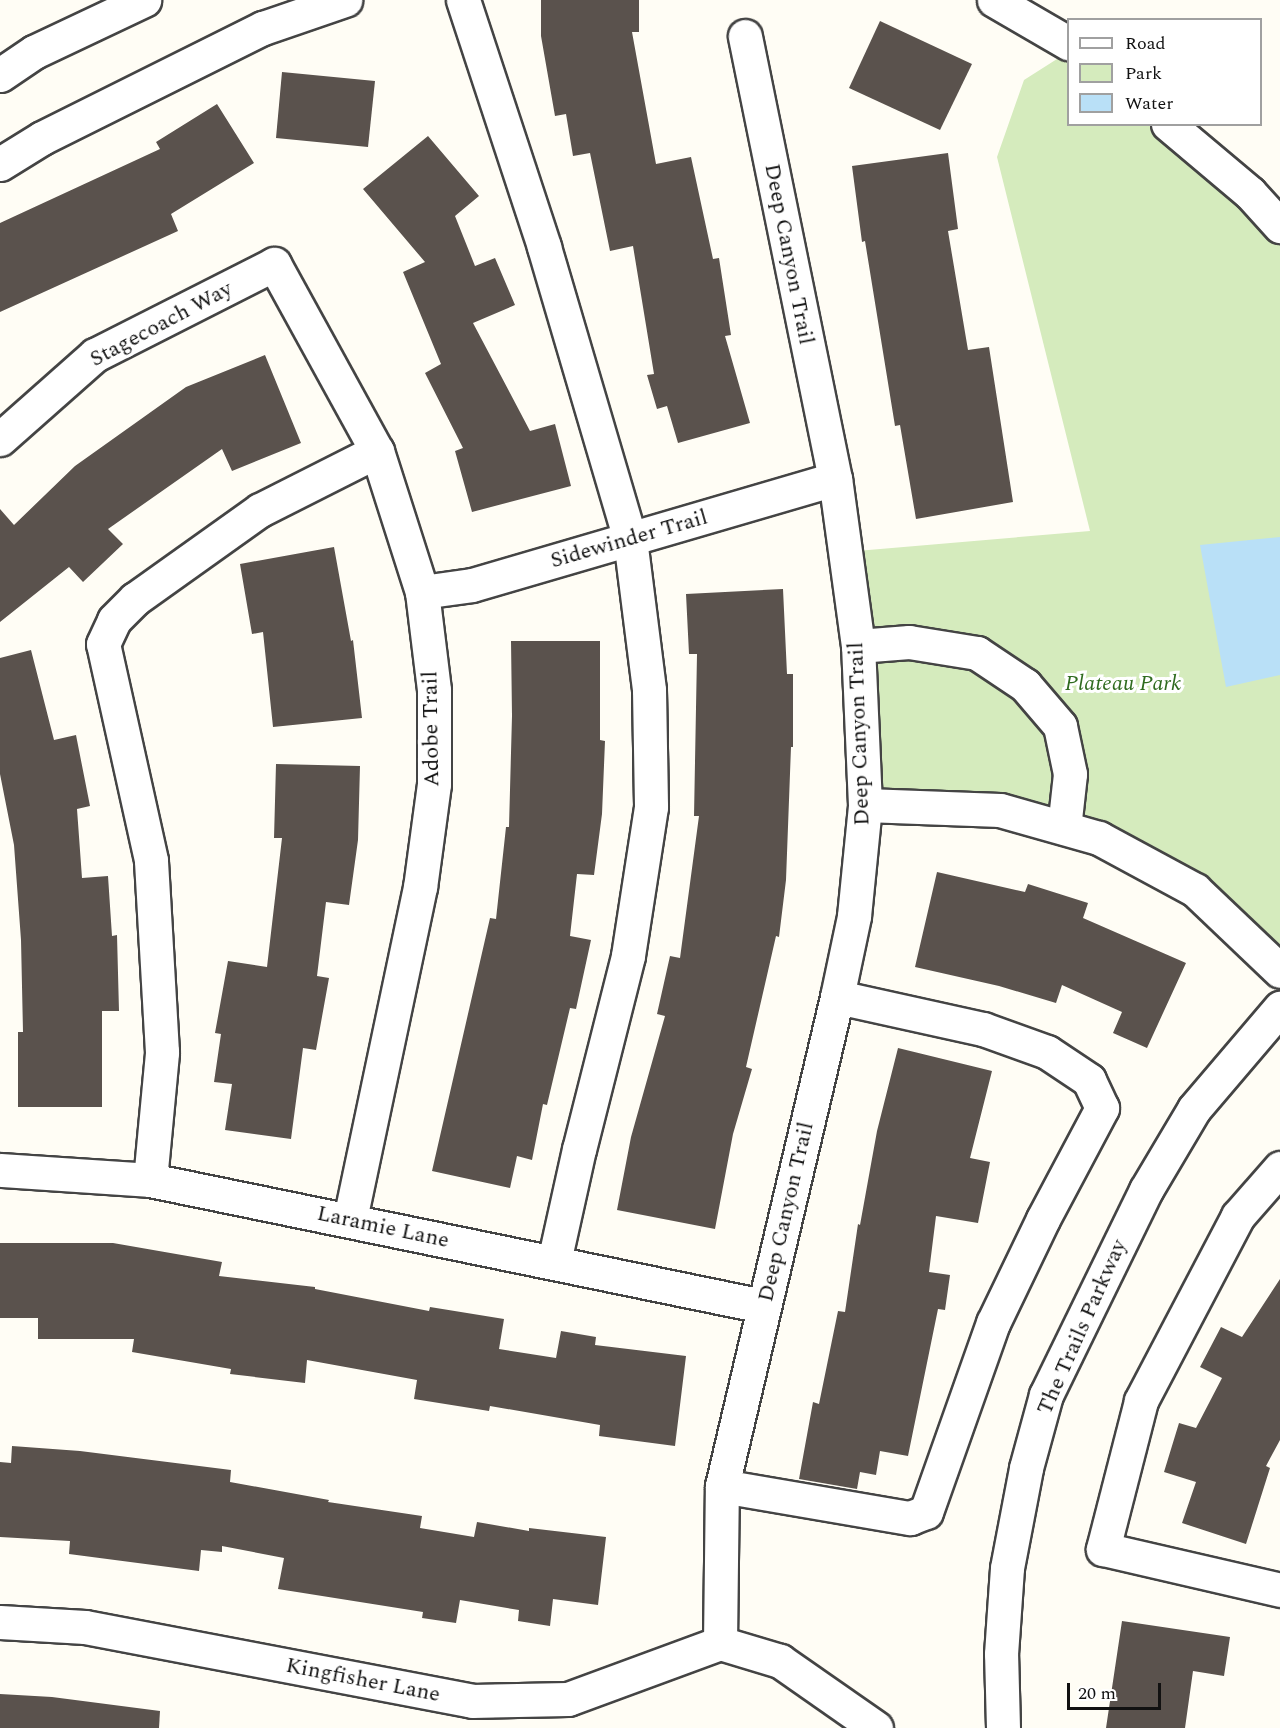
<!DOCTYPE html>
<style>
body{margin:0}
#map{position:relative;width:1280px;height:1728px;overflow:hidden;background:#fffdf5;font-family:Spectral,serif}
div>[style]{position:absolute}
.green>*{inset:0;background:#d5ebbd}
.water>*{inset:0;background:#b9e0f7}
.building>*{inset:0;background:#5a524d}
.roads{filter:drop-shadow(2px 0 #444) drop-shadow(-2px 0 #444) drop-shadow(0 2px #444) drop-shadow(0 -2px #444)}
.minor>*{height:33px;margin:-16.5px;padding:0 16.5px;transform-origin:16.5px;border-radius:16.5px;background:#fff}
span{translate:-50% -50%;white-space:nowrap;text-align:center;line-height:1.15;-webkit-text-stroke:6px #fff;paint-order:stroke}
.street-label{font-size:22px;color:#111}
.park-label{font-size:22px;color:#2f6b1f;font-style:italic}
.legend{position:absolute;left:1067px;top:18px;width:195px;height:108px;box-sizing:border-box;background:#fff;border:2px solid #a0a0a0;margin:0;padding:8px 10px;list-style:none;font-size:18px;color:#111}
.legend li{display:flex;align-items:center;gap:12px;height:30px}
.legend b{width:30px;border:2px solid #a0a0a0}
.scale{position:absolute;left:1067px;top:1683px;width:94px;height:27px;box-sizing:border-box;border:3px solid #111;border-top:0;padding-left:8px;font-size:18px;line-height:21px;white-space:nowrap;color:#111;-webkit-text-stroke:4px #fff;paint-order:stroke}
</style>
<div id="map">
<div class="green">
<div style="clip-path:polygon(1068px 52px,1068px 124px,1168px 125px,1280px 226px,1280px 975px,1099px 838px,865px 805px,845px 552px,1090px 531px,997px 157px,1024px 80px)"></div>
</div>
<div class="water">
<div style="clip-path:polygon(1280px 537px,1280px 675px,1226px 687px,1200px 545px)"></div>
</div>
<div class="building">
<div style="clip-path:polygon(541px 0,639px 0,639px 32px,632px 32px,656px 164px,691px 157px,713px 259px,719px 258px,731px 335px,725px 336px,750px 423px,678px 443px,667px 406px,657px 409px,647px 375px,654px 374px,633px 246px,610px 251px,590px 153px,573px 156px,566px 114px,555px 116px,541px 36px)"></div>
<div style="clip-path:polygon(880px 21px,972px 64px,940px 130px,849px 88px)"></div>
<div style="clip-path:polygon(282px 72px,375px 81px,368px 147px,276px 138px)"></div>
<div style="clip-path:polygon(217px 104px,254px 163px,171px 214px,178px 231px,0 312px,0 223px,160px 149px,156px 142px)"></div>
<div style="clip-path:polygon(428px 136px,479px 196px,455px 216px,475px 266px,495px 258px,515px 305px,473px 323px,530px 431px,555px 424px,571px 486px,472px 512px,455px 451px,463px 448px,425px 373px,441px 364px,403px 272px,425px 262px,363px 189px)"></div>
<div style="clip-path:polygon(948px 153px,958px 229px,948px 231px,968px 350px,989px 347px,1013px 502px,916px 519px,900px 425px,895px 426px,865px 241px,862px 242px,852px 166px)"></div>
<div style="clip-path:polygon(265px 355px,301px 443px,232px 471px,222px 449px,108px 529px,123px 544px,83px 582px,69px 567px,0 622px,0 509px,14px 525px,75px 466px,186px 387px)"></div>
<div style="clip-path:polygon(334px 547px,351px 641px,353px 640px,362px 718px,273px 727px,263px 632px,252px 634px,240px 564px)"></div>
<div style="clip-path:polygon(783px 589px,787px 674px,793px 674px,793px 747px,791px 747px,786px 880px,779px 937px,776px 936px,746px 1067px,752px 1069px,733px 1134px,715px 1229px,617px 1210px,631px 1137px,665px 1016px,657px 1014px,670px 956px,680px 958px,699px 816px,694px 816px,697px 654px,689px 654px,686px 594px)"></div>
<div style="clip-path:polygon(511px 641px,600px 641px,600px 740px,605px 741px,602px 814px,594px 875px,577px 874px,570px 936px,591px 940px,576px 1009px,570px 1008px,547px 1105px,543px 1104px,532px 1160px,517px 1156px,510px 1188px,432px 1171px,490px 918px,496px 919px,506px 827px,509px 827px,512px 716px)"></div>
<div style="clip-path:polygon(31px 650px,54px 740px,76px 735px,90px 806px,77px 809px,82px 878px,108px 876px,112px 936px,117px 935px,119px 1011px,102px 1011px,102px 1107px,18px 1107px,18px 1032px,23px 1032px,21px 940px,14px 845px,0 774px,0 658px)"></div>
<div style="clip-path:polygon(276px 764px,360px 766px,358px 840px,349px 905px,326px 902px,317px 976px,329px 978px,316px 1050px,303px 1048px,291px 1139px,225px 1130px,232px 1084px,214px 1082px,221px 1034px,215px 1033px,228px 961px,267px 967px,282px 838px,274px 838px)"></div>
<div style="clip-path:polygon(937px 872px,1025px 892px,1028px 884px,1088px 903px,1083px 918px,1186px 963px,1147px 1048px,1113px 1033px,1122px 1012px,1062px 985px,1056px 1003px,999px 986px,915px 967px)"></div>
<div style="clip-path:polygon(898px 1048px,992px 1071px,970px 1158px,990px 1162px,978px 1223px,936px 1216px,929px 1272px,950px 1275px,945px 1310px,938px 1309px,908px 1456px,880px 1451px,876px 1475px,860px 1472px,857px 1489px,799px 1479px,813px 1402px,819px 1404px,838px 1311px,845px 1312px,858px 1224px,860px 1225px,877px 1131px)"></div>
<div style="clip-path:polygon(0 1243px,113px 1243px,222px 1262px,219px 1276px,315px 1287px,315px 1289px,429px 1311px,430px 1307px,504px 1319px,499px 1349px,556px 1358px,561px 1331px,596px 1337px,595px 1345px,686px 1356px,675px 1446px,599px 1436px,600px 1425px,490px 1406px,489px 1411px,414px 1399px,417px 1380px,307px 1360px,305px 1383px,230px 1374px,231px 1369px,132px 1352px,134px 1339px,38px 1339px,38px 1318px,0 1318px)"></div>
<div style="clip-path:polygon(1280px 1279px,1280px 1440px,1266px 1466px,1270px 1468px,1246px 1544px,1182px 1523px,1196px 1482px,1164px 1472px,1179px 1423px,1196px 1428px,1222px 1378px,1200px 1367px,1221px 1327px,1242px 1337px)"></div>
<div style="clip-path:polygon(12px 1446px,80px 1451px,231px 1470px,230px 1482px,329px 1500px,328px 1502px,422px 1516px,420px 1528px,474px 1537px,477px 1522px,529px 1531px,529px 1528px,606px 1537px,598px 1605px,553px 1599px,550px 1626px,518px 1621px,519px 1610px,460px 1600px,456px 1623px,422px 1618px,423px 1612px,278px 1589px,284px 1558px,222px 1546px,222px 1552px,201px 1550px,199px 1571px,69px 1554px,70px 1541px,0 1537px,0 1462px,11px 1463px)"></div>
<div style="clip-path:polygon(1122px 1621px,1230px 1637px,1224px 1676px,1193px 1671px,1185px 1728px,1106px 1728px)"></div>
<div style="clip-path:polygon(0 1694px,52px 1697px,160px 1711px,159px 1728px,0 1728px)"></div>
</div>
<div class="roads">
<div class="minor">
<div style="left:463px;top:0;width:260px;rotate:71.8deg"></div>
<div style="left:544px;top:247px;width:304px;rotate:73.6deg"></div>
<div style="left:630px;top:539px;width:152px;rotate:82.8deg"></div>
<div style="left:649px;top:690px;width:117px;rotate:89deg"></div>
<div style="left:651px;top:807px;width:151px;rotate:98.8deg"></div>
<div style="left:628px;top:956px;width:199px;rotate:104.2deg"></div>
<div style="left:579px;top:1149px;width:116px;rotate:102.5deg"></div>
<div style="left:994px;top:0;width:86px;rotate:30.2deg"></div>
<div style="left:0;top:75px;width:41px;rotate:-34.1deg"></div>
<div style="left:34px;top:52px;width:122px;rotate:-25.3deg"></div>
<div style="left:1168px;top:124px;width:107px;rotate:40.1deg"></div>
<div style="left:1250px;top:193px;width:45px;rotate:47.7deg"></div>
<div style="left:0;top:164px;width:49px;rotate:-31.8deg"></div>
<div style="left:42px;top:138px;width:247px;rotate:-26.5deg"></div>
<div style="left:263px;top:28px;width:87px;rotate:-18.9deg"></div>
<div style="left:0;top:439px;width:127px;rotate:-41.5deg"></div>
<div style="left:95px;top:355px;width:201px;rotate:-26.9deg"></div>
<div style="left:274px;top:264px;width:213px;rotate:61.2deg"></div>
<div style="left:377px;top:451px;width:148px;rotate:72.3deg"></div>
<div style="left:422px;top:592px;width:99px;rotate:83deg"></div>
<div style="left:434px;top:690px;width:94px;rotate:90deg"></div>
<div style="left:434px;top:784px;width:104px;rotate:97.7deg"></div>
<div style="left:420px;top:887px;width:340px;rotate:101.9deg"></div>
<div style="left:422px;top:592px;width:50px;rotate:-8deg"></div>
<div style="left:472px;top:585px;width:378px;rotate:-16.3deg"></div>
<div style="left:858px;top:646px;width:51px;rotate:-4.5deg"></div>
<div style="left:909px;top:642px;width:69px;rotate:9.2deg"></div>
<div style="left:977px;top:653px;width:58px;rotate:33.7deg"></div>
<div style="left:1025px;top:685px;width:54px;rotate:49.5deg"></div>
<div style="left:1060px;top:726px;width:49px;rotate:78.2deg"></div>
<div style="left:1070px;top:774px;width:54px;rotate:96.3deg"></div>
<div style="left:865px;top:805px;width:135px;rotate:2.1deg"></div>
<div style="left:1000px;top:810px;width:103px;rotate:15.8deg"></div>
<div style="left:1099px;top:838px;width:109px;rotate:28.4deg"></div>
<div style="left:1195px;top:890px;width:117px;rotate:43.6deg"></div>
<div style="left:1280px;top:1168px;width:64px;rotate:131.2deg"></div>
<div style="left:1238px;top:1216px;width:209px;rotate:117.7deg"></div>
<div style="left:1141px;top:1401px;width:153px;rotate:104.4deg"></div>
<div style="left:1103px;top:1549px;width:182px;rotate:13deg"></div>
<div style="left:0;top:1170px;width:150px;rotate:3.8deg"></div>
<div style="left:150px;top:1180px;width:626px;rotate:11.62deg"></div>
<div style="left:150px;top:1180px;width:129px;rotate:-84.6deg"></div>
<div style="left:162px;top:1052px;width:192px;rotate:-93.3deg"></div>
<div style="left:151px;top:860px;width:221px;rotate:-102.5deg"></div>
<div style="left:103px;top:644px;width:26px;rotate:-65deg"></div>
<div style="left:114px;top:620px;width:30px;rotate:-45deg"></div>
<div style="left:135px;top:599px;width:153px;rotate:-35.5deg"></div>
<div style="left:260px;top:510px;width:131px;rotate:-26.8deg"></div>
<div style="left:722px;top:1486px;width:191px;rotate:9.7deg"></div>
<div style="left:910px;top:1518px;width:17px;rotate:-21deg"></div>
<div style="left:926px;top:1512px;width:201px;rotate:-70.5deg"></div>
<div style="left:993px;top:1323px;width:115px;rotate:-64.3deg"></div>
<div style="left:1043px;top:1219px;width:126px;rotate:-62deg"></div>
<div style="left:1102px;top:1108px;width:31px;rotate:-115deg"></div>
<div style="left:1089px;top:1080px;width:50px;rotate:-146.3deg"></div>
<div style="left:1047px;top:1052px;width:68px;rotate:-160.2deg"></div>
<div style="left:983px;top:1029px;width:149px;rotate:-167.6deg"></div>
<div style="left:0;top:1622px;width:85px;rotate:3.4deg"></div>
<div style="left:85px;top:1627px;width:394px;rotate:10.8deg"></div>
<div style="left:472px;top:1701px;width:96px;rotate:-1.2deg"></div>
<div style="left:568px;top:1699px;width:162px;rotate:-20.2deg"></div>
<div style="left:720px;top:1643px;width:157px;rotate:-89.3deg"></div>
<div style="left:722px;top:1486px;width:502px;rotate:-76.77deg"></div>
<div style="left:837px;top:997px;width:83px;rotate:-78.1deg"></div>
<div style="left:854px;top:916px;width:112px;rotate:-84.3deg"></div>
<div style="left:865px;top:805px;width:159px;rotate:-92.5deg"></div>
<div style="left:858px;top:646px;width:169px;rotate:-97.8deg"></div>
<div style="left:835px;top:479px;width:452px;rotate:-101.5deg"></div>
<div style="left:720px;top:1643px;width:63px;rotate:16.7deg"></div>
<div style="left:780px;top:1661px;width:117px;rotate:34.9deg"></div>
<div style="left:1003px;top:1728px;width:74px;rotate:-91.5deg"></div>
<div style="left:1001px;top:1654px;width:86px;rotate:-86deg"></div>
<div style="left:1007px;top:1568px;width:102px;rotate:-79.2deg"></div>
<div style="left:1026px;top:1468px;width:76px;rotate:-74.7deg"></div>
<div style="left:1046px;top:1395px;width:228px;rotate:-64deg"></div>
<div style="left:1146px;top:1190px;width:94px;rotate:-59.3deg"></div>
<div style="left:1194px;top:1109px;width:133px;rotate:-49.6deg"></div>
</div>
</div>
<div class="street-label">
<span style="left:789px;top:254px;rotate:79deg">Deep Canyon Trail</span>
<span style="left:161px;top:324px;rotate:-28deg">Stagecoach Way</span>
<span style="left:629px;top:539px;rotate:-16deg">Sidewinder Trail</span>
<span style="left:431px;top:729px;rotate:-91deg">Adobe Trail</span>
<span style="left:859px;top:734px;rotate:-92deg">Deep Canyon Trail</span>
<span style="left:786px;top:1212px;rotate:-77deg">Deep Canyon Trail</span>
<span style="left:383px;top:1227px;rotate:12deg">Laramie Lane</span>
<span style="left:1082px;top:1327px;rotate:-66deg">The Trails Parkway</span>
<span style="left:363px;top:1680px;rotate:11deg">Kingfisher Lane</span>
</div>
<div class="park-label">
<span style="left:1123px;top:684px">Plateau Park</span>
</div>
<ul class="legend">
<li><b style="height:8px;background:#fff"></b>Road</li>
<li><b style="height:16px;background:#d5ebbd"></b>Park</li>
<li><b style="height:16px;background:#b9e0f7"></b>Water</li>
</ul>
<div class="scale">20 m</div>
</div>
